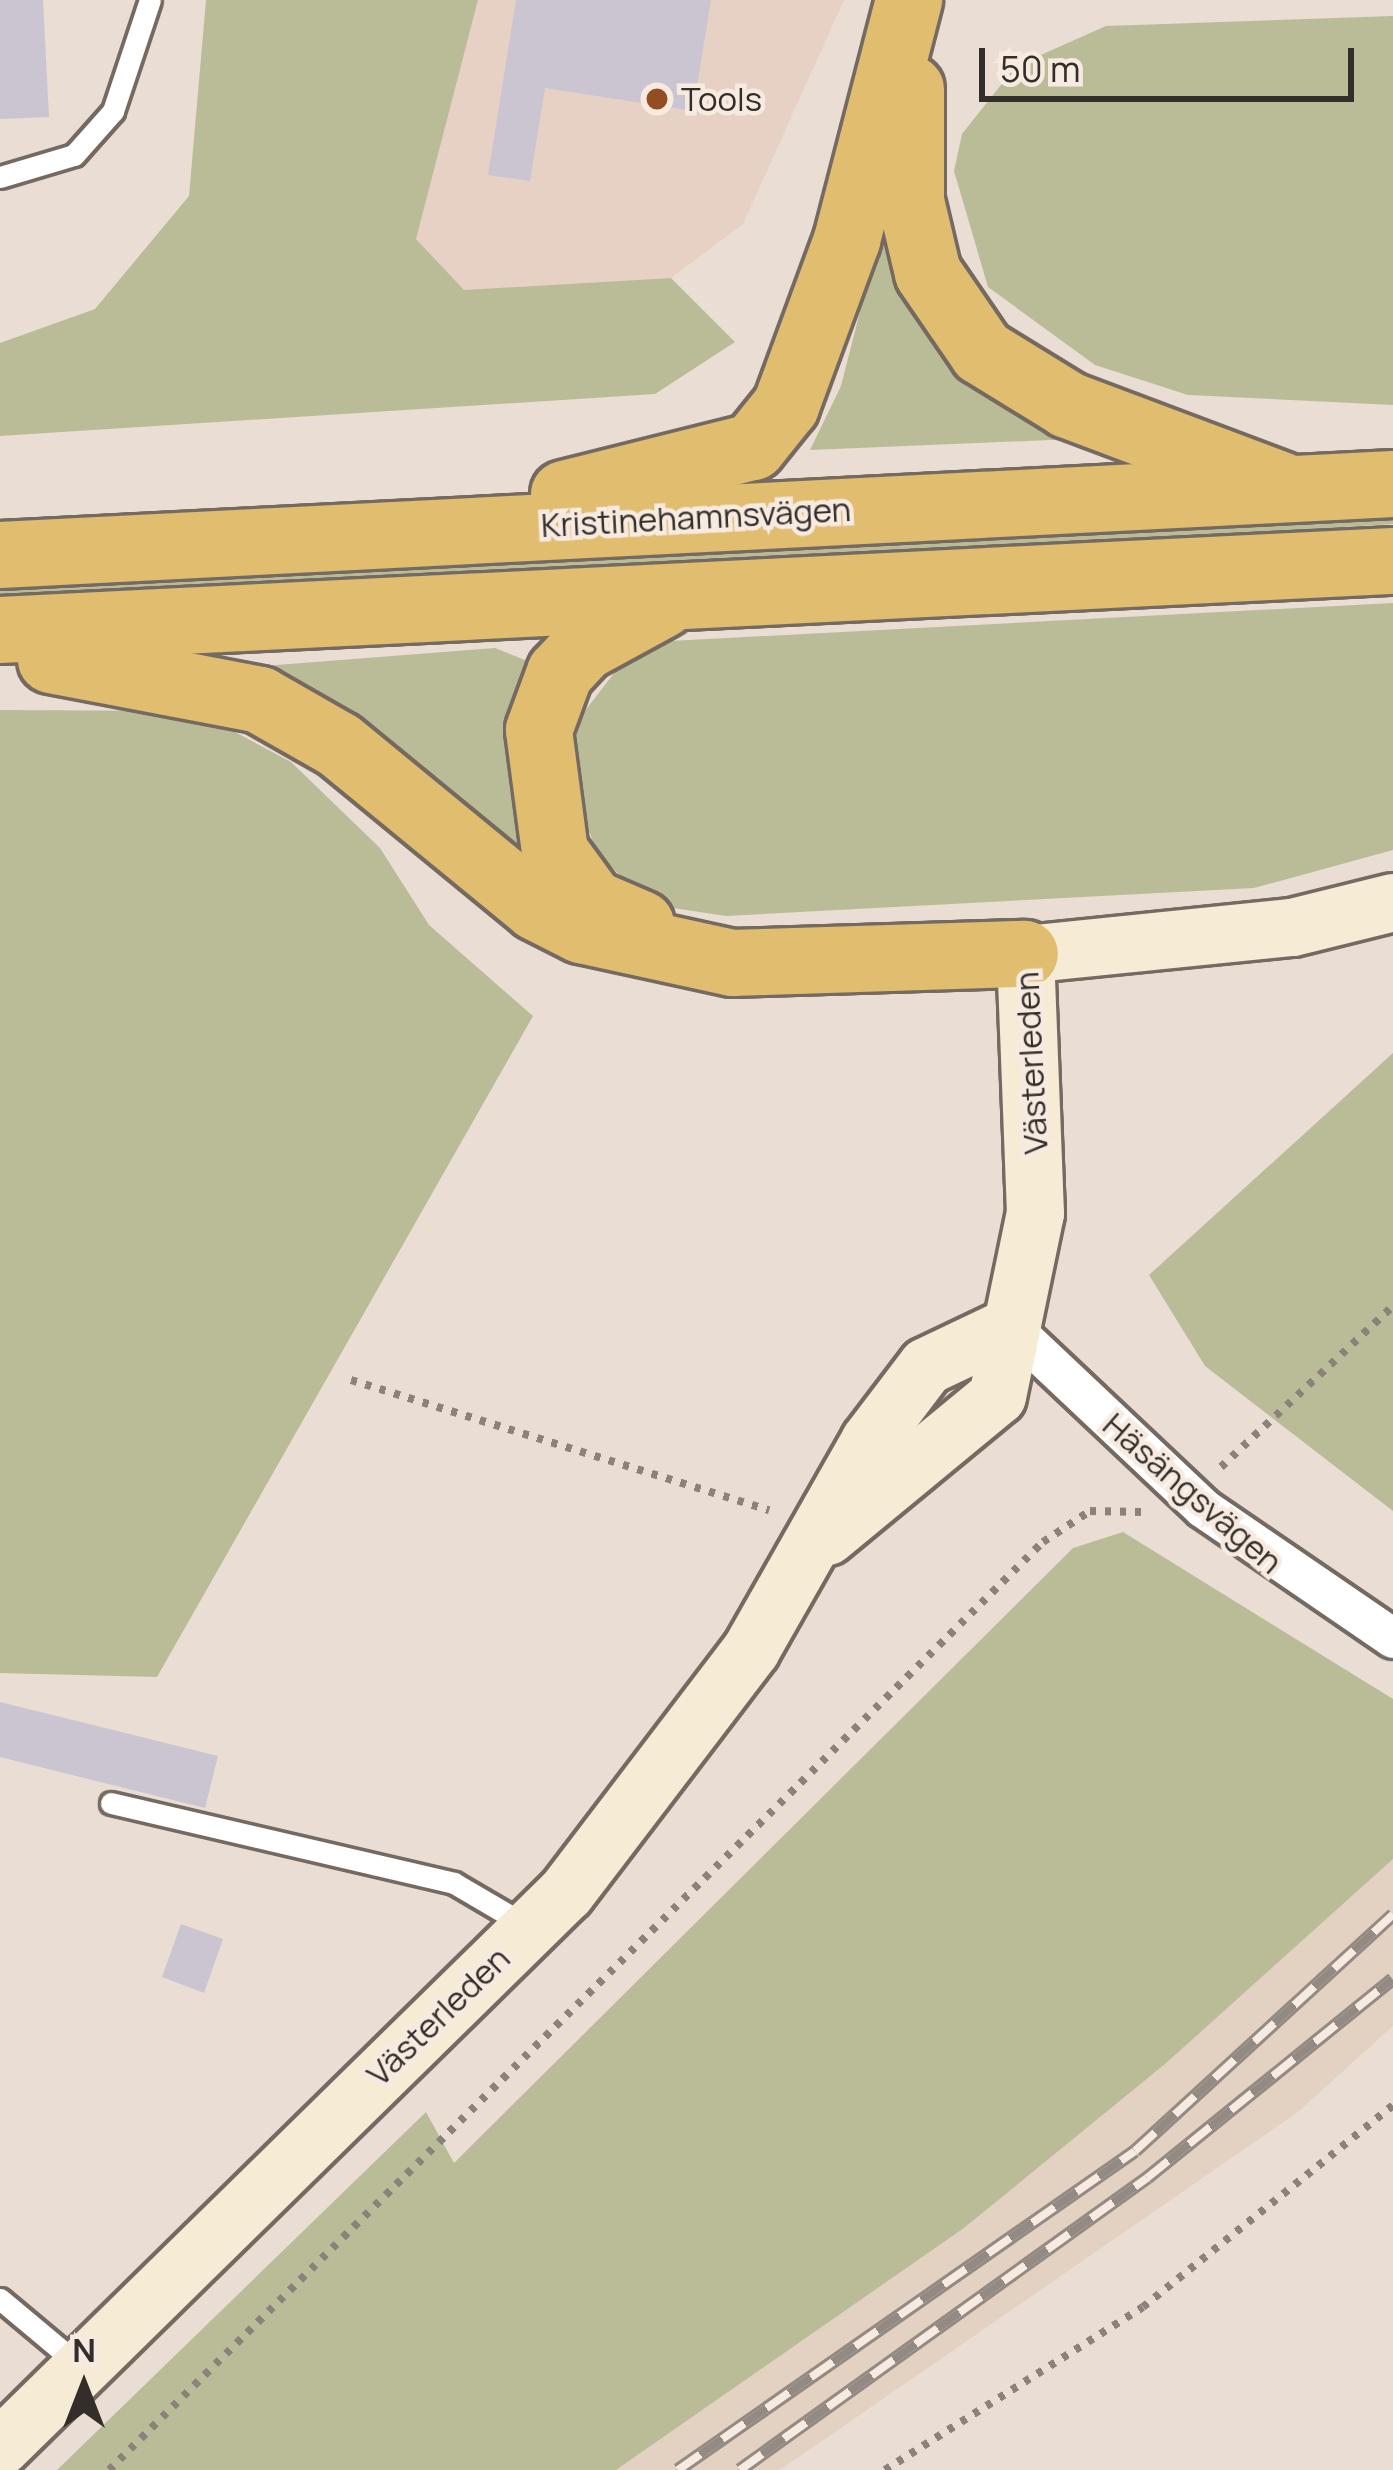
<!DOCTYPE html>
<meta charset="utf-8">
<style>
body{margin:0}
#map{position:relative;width:1393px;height:2470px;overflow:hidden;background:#eaddd3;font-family:Manrope,sans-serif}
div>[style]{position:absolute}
.industrial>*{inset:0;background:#e7d1c5}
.built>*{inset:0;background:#e3d1c1}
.green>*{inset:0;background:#babc98}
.building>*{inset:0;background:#cbc5d2}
.path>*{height:8px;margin-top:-4px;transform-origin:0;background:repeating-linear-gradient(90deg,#8b827c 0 6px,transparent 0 15px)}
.roads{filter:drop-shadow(3px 0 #756a61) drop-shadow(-3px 0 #756a61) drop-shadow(0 3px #756a61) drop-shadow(0 -3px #756a61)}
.lane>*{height:21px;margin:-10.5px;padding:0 10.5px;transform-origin:10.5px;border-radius:10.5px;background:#fff}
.street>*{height:39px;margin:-19.5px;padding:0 19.5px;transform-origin:19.5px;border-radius:19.5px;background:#fff}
.secondary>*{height:57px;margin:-28.5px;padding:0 28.5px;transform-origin:28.5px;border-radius:28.5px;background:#f6ebd4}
.highway>*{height:66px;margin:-33px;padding:0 33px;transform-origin:33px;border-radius:33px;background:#e1bd70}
.rail>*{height:14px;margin-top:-7px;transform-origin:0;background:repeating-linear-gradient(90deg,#f7eae0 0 27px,#938a83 0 54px);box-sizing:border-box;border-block:3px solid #938a83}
.dots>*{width:33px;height:33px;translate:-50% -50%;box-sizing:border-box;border:6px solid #f7eae0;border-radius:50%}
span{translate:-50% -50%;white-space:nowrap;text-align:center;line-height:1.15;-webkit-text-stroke:9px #f7eae0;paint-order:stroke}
.poi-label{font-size:33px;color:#332e2a}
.left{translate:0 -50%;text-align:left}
.street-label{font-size:33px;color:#332e2a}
.north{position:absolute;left:24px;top:2326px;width:120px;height:120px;-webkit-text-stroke:9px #f7eae0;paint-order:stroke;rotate:0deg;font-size:33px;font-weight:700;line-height:48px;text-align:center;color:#332e2a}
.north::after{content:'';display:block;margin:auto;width:42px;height:54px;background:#332e2a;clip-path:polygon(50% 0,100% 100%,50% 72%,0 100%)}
.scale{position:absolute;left:979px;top:48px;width:375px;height:54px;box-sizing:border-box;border:6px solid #332e2a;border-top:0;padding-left:15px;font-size:36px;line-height:42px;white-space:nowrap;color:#332e2a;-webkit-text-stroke:9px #f7eae0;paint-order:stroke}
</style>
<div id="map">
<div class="industrial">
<div style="clip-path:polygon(478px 0,844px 0,743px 224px,671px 278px,463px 290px,415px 238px)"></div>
</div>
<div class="built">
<div style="clip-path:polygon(1393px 1859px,1393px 2026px,1298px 2112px,780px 2470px,616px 2470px,964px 2228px)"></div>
</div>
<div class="green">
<div style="clip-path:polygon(206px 0,478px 0,416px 239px,464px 290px,671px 278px,735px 342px,655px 394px,0 436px,0 343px,95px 309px,189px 196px)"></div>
<div style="clip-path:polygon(1393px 16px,1393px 405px,1188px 395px,1095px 365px,988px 287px,954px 171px,962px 134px,1016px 66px,1106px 26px)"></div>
<div style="clip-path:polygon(880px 233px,895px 236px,1074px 439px,810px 450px,841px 386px)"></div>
<div style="clip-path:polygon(1393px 498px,1393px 524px,0 610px,0 583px)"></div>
<div style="clip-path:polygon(1393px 603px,1393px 850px,1254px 888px,726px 916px,673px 908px,628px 884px,598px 853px,577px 803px,571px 753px,584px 712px,625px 659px,670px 641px)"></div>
<div style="clip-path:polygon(495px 648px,535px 664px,510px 790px,526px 841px,497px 848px,239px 668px)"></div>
<div style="clip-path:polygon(0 710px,196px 711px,291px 762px,380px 848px,429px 925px,533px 1016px,157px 1677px,0 1673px)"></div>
<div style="clip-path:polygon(1393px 1053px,1393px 1511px,1205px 1366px,1149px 1275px)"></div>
<div style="clip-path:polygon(1123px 1532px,1393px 1699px,1393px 1859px,1165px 2064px,964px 2228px,616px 2470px,57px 2470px,426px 2112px,454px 2163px,1073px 1548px)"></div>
</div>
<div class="building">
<div style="clip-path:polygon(0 0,43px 0,49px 117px,0 119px)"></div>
<div style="clip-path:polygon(516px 0,711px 0,693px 111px,545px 88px,530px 181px,488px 175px)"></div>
<div style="clip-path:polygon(0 1702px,218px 1756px,205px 1808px,0 1757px)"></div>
<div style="clip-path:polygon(181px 1924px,223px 1939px,204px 1993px,162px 1977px)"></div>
</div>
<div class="path">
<div style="left:351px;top:1380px;width:438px;rotate:17.3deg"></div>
<div style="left:1221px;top:1467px;width:236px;rotate:-43.1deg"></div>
<div style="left:109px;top:2470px;width:1317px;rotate:-44.82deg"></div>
<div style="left:1043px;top:1542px;width:56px;rotate:-33.4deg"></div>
<div style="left:1090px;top:1511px;width:52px;rotate:1.1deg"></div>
<div style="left:885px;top:2470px;width:305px;rotate:-32.3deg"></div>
<div style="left:1143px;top:2307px;width:321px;rotate:-38.9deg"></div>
</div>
<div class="roads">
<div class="lane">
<div style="left:0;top:177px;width:77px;rotate:-16.6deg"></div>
<div style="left:74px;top:155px;width:59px;rotate:-48.4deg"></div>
<div style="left:113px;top:111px;width:117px;rotate:-71.6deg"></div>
<div style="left:111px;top:1803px;width:352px;rotate:13.1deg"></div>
<div style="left:454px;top:1883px;width:87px;rotate:30.4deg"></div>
<div style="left:0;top:2299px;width:103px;rotate:39.9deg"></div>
</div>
<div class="street">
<div style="left:1010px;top:1326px;width:265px;rotate:43.3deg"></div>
<div style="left:1203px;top:1508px;width:230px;rotate:34.4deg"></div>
</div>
<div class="secondary">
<div style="left:827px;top:1536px;width:220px;rotate:-39.5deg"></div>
<div style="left:997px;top:1396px;width:187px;rotate:-78.3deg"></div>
<div style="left:1035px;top:1213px;width:259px;rotate:-92.2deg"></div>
<div style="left:1025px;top:954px;width:268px;rotate:-5.8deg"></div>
<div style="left:1292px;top:927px;width:104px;rotate:-13.9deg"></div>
<div style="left:0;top:2447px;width:793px;rotate:-44.44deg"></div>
<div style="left:566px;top:1892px;width:305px;rotate:-52.7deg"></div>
<div style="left:751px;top:1649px;width:239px;rotate:-60.4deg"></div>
<div style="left:869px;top:1441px;width:94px;rotate:-52.8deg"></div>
<div style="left:926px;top:1366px;width:93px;rotate:-25.5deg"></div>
</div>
<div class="highway">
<div style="left:911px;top:89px;width:112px;rotate:90deg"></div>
<div style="left:911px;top:201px;width:74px;rotate:76.7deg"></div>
<div style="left:928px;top:273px;width:96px;rotate:55.6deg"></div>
<div style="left:982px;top:352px;width:101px;rotate:31.6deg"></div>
<div style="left:1068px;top:405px;width:228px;rotate:20.6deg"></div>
<div style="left:564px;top:494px;width:195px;rotate:-14deg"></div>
<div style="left:753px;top:447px;width:53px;rotate:-51.2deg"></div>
<div style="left:786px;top:406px;width:177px;rotate:-69.8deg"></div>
<div style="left:847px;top:240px;width:248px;rotate:-75.5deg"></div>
<div style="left:0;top:555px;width:1395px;rotate:-2.92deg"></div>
<div style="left:0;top:630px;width:1395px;rotate:-2.84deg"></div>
<div style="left:51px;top:660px;width:213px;rotate:10.8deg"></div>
<div style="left:260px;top:700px;width:91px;rotate:29.7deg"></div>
<div style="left:339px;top:745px;width:255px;rotate:39.4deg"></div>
<div style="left:536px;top:907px;width:51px;rotate:27.1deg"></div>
<div style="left:581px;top:930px;width:155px;rotate:12.3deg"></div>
<div style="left:732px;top:963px;width:293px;rotate:-1.8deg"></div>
<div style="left:641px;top:924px;width:53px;rotate:-156.8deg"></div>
<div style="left:592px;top:903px;width:63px;rotate:-126deg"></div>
<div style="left:555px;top:852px;width:123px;rotate:-97.5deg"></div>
<div style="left:539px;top:730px;width:61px;rotate:-69.8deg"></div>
<div style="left:560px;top:673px;width:34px;rotate:-47deg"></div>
<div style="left:583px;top:648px;width:90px;rotate:-28.6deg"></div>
</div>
</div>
<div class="rail">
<div style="left:678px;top:2470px;width:557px;rotate:-34.92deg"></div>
<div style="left:1135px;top:2151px;width:350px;rotate:-42.5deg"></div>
<div style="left:740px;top:2470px;width:501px;rotate:-35.66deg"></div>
<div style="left:1147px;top:2178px;width:316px;rotate:-39deg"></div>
</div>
<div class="dots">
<div style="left:657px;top:99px;background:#924d23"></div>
</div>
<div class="poi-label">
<span class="left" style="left:681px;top:99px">Tools</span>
</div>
<div class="street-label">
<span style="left:696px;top:517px;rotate:-3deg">Kristinehamnsvägen</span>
<span style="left:1031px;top:1063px;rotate:-93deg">Västerleden</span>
<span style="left:1193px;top:1493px;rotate:41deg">Häsängsvägen</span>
<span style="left:438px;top:2016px;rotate:-44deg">Västerleden</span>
</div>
<div class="north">N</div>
<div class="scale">50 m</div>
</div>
